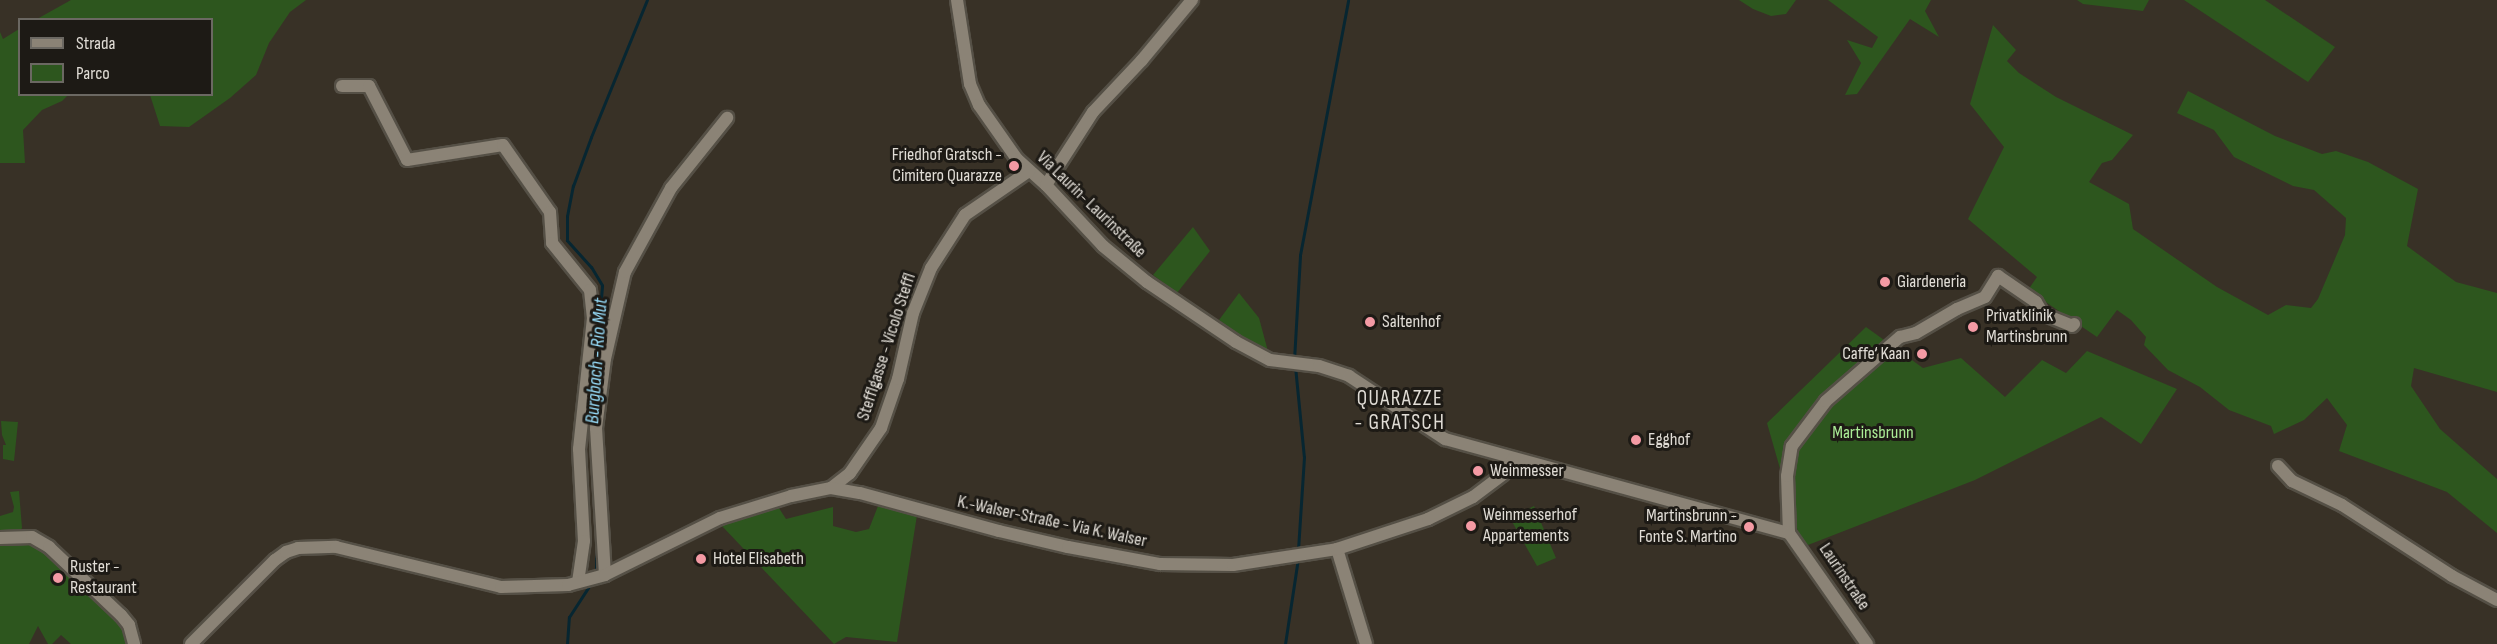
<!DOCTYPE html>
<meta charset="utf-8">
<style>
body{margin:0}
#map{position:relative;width:2497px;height:644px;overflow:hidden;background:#383126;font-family:"Sofia Sans Condensed",sans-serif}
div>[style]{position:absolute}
.green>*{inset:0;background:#2d561e}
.stream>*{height:3px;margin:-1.5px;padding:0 1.5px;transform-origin:1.5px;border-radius:1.5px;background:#072631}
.roads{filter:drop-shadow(2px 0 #555046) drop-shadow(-2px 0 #555046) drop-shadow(0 2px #555046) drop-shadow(0 -2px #555046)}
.minor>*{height:12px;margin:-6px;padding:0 6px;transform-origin:6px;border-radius:6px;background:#8b8376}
.dots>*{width:16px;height:16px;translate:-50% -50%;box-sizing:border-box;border:3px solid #1d1a15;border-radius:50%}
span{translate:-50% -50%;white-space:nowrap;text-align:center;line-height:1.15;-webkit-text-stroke:6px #1d1a15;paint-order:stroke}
.poi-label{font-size:18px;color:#e1ddd6}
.right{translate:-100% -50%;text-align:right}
.left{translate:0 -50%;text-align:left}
.street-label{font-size:18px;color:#e1ddd6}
.park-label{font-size:18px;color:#abec96}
.water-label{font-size:20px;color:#95d9f6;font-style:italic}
.quarter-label{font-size:21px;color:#e1ddd6;letter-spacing:1.5px}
.legend{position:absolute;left:18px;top:18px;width:195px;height:78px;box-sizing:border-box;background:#1d1a15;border:2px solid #6b6862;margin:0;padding:8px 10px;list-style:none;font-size:18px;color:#e1ddd6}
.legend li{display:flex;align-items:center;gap:12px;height:30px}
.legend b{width:30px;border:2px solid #6b6862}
</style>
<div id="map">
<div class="green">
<div style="clip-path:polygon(71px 0,306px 0,290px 12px,269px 43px,256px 75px,230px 98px,189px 127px,160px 126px,150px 95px,212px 94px,212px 20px,37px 19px)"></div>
<div style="clip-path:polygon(1739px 0,1796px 0,1786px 14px,1771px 16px,1753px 9px)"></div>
<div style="clip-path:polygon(1828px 0,1931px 0,1925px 11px,1939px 37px,1910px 19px,1857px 94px,1845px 95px,1861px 63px,1847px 40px,1872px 48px,1878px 37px)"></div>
<div style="clip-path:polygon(2077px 0,2149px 0,2143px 11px,2083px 4px)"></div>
<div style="clip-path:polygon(2184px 0,2265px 0,2335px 47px,2308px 82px)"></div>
<div style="clip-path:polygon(1993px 25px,2016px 50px,2007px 61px,2019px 73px,2056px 97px,2133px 135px,2112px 160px,2102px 163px,2089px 182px,2129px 204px,2133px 229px,2217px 287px,2268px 315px,2286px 305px,2311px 308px,2318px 299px,2345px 235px,2346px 218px,2314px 190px,2293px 186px,2234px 157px,2214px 130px,2177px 113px,2188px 91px,2275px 136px,2322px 154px,2336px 151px,2368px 162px,2418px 189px,2407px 246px,2456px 282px,2497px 293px,2497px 392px,2414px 368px,2411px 386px,2440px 429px,2497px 479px,2497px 533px,2447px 492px,2339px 451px,2347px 425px,2327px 398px,2304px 420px,2274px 434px,2271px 426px,2229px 410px,2200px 387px,2168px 370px,2144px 345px,2146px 337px,2131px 320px,2117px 310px,2097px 337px,2028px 290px,2037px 277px,1968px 219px,2004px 147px,1970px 104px)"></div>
<div style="clip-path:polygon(19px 29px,20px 94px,68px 95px,62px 101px,42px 110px,23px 130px,25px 163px,0 163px,0 32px,3px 39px)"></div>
<div style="clip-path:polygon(1193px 227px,1210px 251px,1177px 293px,1153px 275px)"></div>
<div style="clip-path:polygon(1239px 293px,1259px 318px,1269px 355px,1219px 320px)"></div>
<div style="clip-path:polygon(1866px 327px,1923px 368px,1961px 358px,2005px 397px,2042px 360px,2066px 373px,2087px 351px,2177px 389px,2141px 444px,2101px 417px,1975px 480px,1808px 545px,1799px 535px,1767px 423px)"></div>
<div style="clip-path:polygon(1px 421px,18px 422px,14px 461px,3px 459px,3px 445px,6px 445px,2px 435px)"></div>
<div style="clip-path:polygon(19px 491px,22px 528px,19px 533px,0 535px,0 516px,13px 512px,14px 507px,10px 492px)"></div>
<div style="clip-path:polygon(777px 505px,786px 519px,833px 507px,833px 526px,856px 532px,869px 529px,878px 506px,917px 515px,897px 642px,846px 637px,834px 644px,722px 526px)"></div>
<div style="clip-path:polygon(1534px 506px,1556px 558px,1537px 566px,1510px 518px)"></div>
<div style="clip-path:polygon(25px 536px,104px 596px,134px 644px,71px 644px,61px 635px,52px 644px,48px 644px,38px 626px,29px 644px,0 644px,0 538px)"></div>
</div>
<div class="stream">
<div style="left:1294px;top:360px;width:105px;rotate:-86.7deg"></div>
<div style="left:1300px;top:255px;width:259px;rotate:-79.3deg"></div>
<div style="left:1295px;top:366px;width:91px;rotate:84.4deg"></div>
<div style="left:1304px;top:457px;width:94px;rotate:93.7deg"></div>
<div style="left:591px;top:420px;width:135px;rotate:-85.3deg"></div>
<div style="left:602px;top:285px;width:21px;rotate:-121deg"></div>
<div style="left:591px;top:267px;width:36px;rotate:-132deg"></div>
<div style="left:567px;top:240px;width:24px;rotate:-90deg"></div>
<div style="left:567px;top:216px;width:31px;rotate:-79deg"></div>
<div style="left:573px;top:186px;width:52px;rotate:-69.8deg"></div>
<div style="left:591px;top:137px;width:148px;rotate:-67.8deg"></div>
<div style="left:591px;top:433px;width:101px;rotate:86.6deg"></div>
<div style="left:596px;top:568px;width:24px;rotate:-88deg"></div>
<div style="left:567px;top:644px;width:27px;rotate:-86deg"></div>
<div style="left:569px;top:617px;width:38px;rotate:-57deg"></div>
<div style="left:1285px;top:644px;width:87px;rotate:-81.4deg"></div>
</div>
<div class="roads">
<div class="minor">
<div style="left:957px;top:0;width:85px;rotate:81.2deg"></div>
<div style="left:970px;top:84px;width:23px;rotate:67deg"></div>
<div style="left:979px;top:105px;width:66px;rotate:54.9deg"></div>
<div style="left:1017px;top:159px;width:39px;rotate:42deg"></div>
<div style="left:1046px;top:185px;width:83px;rotate:46.9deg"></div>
<div style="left:1103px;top:246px;width:57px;rotate:39.3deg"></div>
<div style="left:1147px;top:282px;width:107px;rotate:34deg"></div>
<div style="left:1236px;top:342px;width:38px;rotate:28deg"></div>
<div style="left:1270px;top:360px;width:49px;rotate:7deg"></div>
<div style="left:1319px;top:366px;width:32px;rotate:18deg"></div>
<div style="left:1349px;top:376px;width:115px;rotate:33.3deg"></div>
<div style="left:1445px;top:439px;width:357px;rotate:15.3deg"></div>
<div style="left:342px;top:86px;width:27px"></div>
<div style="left:369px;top:86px;width:83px;rotate:62.8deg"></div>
<div style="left:407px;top:160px;width:97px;rotate:-8.9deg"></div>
<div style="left:503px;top:145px;width:82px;rotate:55deg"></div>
<div style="left:550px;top:212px;width:31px;rotate:86deg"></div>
<div style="left:552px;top:243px;width:60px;rotate:51deg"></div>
<div style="left:590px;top:290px;width:28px;rotate:84deg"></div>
<div style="left:593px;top:318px;width:132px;rotate:96.1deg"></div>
<div style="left:579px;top:449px;width:92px;rotate:86.9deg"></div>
<div style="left:584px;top:541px;width:41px;rotate:98.3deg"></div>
<div style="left:1046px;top:185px;width:87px;rotate:-57.2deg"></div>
<div style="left:1093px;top:112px;width:71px;rotate:-46.7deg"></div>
<div style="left:1142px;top:60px;width:78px;rotate:-50.2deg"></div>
<div style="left:2278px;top:466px;width:21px;rotate:47deg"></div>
<div style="left:2292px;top:481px;width:55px;rotate:25.6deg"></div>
<div style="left:2342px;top:505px;width:131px;rotate:32.8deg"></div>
<div style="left:2452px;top:576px;width:51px;rotate:28.1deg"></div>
<div style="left:831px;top:488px;width:24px;rotate:-38deg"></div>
<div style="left:850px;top:473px;width:55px;rotate:-55.4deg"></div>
<div style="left:881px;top:428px;width:52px;rotate:-70.9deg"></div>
<div style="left:898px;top:379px;width:68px;rotate:-77.2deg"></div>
<div style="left:913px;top:313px;width:48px;rotate:-68.2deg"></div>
<div style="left:931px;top:268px;width:63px;rotate:-57.3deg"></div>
<div style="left:965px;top:215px;width:78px;rotate:-34.5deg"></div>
<div style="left:1789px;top:533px;width:57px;rotate:-92deg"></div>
<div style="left:1787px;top:476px;width:30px;rotate:-81deg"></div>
<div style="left:1792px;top:446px;width:56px;rotate:-52.9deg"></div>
<div style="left:1826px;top:401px;width:98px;rotate:-40.9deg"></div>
<div style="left:1900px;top:337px;width:16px;rotate:-14deg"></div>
<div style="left:1916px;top:333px;width:48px;rotate:-30.3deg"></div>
<div style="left:1957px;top:309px;width:30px;rotate:-23deg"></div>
<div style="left:1985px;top:297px;width:25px;rotate:-58deg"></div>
<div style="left:1998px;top:276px;width:46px;rotate:34.4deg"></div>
<div style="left:2036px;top:302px;width:14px;rotate:60deg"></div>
<div style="left:2043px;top:314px;width:31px;rotate:22deg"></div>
<div style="left:2072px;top:326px;width:3px;rotate:-45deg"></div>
<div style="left:1789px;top:533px;width:136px;rotate:54.9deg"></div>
<div style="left:0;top:538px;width:32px;rotate:-2deg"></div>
<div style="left:32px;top:537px;width:20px;rotate:30deg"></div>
<div style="left:49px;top:547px;width:99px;rotate:43.4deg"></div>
<div style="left:121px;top:615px;width:13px;rotate:51deg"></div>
<div style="left:129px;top:625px;width:20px;rotate:75deg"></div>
<div style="left:1337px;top:549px;width:99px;rotate:73deg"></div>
<div style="left:605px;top:575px;width:147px;rotate:-93.5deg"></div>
<div style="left:596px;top:428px;width:70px;rotate:-82.6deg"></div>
<div style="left:605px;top:359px;width:89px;rotate:-77.1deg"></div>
<div style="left:625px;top:272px;width:96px;rotate:-61.3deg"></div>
<div style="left:671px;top:188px;width:90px;rotate:-51.3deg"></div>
<div style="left:191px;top:644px;width:119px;rotate:-45deg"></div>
<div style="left:275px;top:560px;width:14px;rotate:-36deg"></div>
<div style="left:286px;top:552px;width:13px;rotate:-18deg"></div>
<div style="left:298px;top:548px;width:38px;rotate:-2deg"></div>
<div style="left:336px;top:547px;width:170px;rotate:13.6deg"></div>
<div style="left:501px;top:587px;width:67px;rotate:-1.7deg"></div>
<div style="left:568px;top:585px;width:38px;rotate:-15deg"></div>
<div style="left:605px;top:575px;width:128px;rotate:-26.4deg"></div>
<div style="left:720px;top:518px;width:74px;rotate:-17.2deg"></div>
<div style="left:791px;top:496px;width:41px;rotate:-11.3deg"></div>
<div style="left:831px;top:488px;width:29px;rotate:10deg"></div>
<div style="left:860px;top:493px;width:144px;rotate:15.3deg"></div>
<div style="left:999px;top:531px;width:71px;rotate:13.1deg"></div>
<div style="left:1068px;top:547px;width:94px;rotate:10.5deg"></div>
<div style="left:1160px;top:564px;width:73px;rotate:0.8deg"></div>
<div style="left:1233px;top:565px;width:105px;rotate:-8.7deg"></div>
<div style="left:1337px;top:549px;width:96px;rotate:-18.2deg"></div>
<div style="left:1428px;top:519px;width:50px;rotate:-26.1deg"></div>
<div style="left:1473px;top:497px;width:38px;rotate:-37deg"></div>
<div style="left:1503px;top:474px;width:18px;rotate:-56deg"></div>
</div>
</div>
<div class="dots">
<div style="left:1014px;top:166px;background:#f49aa4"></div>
<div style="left:1885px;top:282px;background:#f49aa4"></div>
<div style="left:1370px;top:322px;background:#f49aa4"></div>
<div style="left:1973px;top:327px;background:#f49aa4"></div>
<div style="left:1922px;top:354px;background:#f49aa4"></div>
<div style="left:1636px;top:440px;background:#f49aa4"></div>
<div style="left:1478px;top:471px;background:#f49aa4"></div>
<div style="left:1471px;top:526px;background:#f49aa4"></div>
<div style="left:1749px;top:527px;background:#f49aa4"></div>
<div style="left:701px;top:559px;background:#f49aa4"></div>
<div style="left:58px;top:578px;background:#f49aa4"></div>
</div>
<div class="poi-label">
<span class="right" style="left:1002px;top:166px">Friedhof Gratsch -<br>Cimitero Quarazze</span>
<span class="left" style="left:1897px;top:282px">Giardeneria</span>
<span class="left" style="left:1986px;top:327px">Privatklinik<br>Martinsbrunn</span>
<span class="left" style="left:1382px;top:322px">Saltenhof</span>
<span class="right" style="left:1910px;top:354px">Caffe‘ Kaan</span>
<span class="left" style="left:1648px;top:440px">Egghof</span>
<span class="left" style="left:1490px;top:471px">Weinmesser</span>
<span class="left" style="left:1483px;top:526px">Weinmesserhof<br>Appartements</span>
<span class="right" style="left:1737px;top:527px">Martinsbrunn -<br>Fonte S. Martino</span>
<span class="left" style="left:713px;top:559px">Hotel Elisabeth</span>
<span class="left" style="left:70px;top:578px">Ruster -<br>Restaurant</span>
</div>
<div class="street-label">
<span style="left:1091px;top:205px;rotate:44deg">Via Laurin- Laurinstraße</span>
<span style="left:887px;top:347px;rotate:-72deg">Stefflgasse - Vicolo Steffl</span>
<span style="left:1052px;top:522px;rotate:12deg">K.-Walser-Straße - Via K. Walser</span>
<span style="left:1844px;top:577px;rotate:56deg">Laurinstraße</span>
</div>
<div class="park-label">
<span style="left:1873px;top:433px">Martinsbrunn</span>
</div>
<div class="water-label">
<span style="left:597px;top:361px;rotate:-86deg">Burgbach - Rio Mut</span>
</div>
<div class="quarter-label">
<span style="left:1400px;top:411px">QUARAZZE<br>- GRATSCH</span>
</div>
<ul class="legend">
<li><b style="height:8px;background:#8b8376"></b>Strada</li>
<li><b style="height:16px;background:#2d561e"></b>Parco</li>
</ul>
</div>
